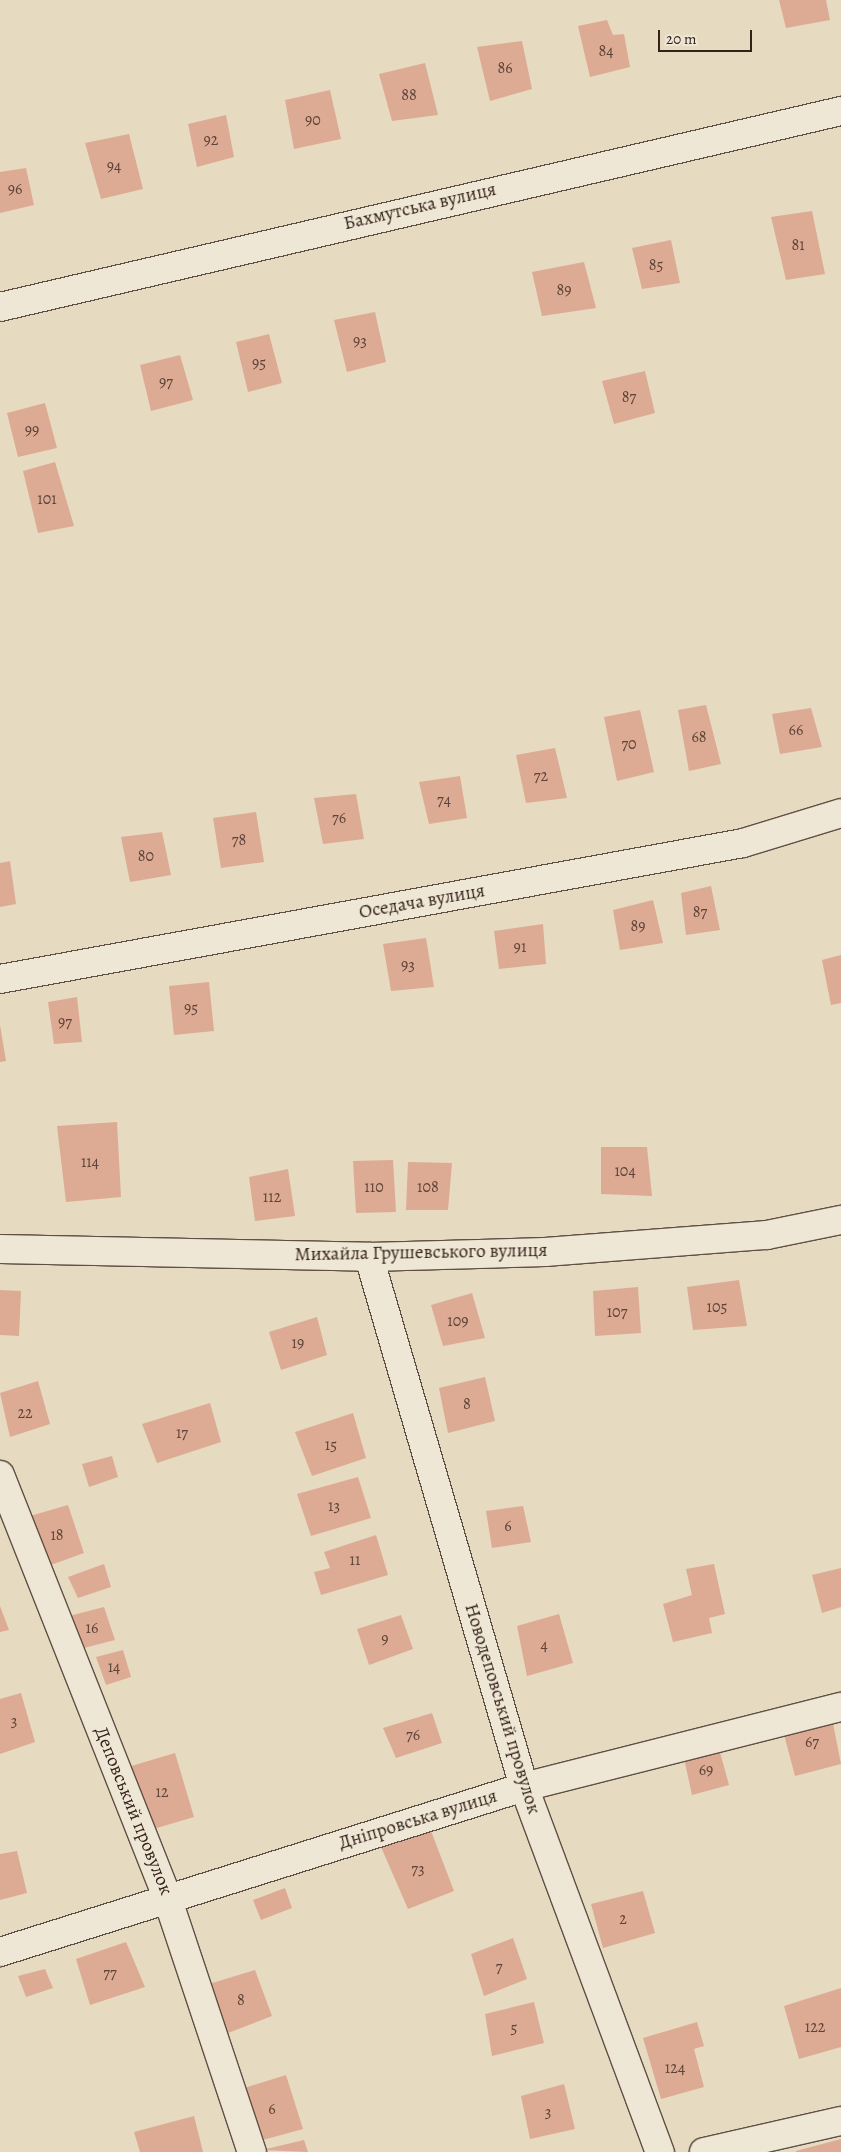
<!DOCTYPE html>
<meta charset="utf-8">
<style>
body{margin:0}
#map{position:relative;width:841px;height:2152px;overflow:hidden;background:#e6dac0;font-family:Alegreya,serif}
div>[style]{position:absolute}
.building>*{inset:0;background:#ddab94}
.roads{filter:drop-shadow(1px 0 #604f44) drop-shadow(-1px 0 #604f44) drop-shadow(0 1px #604f44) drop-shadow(0 -1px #604f44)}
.street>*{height:28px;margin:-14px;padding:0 14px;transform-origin:14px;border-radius:14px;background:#efe7d6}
.secondary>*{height:28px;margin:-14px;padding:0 14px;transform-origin:14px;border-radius:14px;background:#efe7d6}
span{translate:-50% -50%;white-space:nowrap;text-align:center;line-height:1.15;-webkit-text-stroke:4px #efe7d6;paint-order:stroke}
.number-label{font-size:16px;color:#5e4438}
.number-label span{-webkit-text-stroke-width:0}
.street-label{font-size:19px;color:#33211a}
.scale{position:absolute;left:658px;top:30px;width:94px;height:22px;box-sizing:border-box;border:2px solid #33211a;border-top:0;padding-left:6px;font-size:15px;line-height:18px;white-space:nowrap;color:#33211a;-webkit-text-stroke:4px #efe7d6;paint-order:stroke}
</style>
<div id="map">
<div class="building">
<div style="clip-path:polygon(779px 0,826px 0,830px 20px,786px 28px)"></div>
<div style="clip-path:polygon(607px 20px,613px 35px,624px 34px,630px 67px,590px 77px,578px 26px)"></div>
<div style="clip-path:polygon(522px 41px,532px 89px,490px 101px,477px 47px)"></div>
<div style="clip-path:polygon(425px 63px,438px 115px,392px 121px,379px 74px)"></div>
<div style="clip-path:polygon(330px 90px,341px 139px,294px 149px,285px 100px)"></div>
<div style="clip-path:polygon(226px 115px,234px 157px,197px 167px,188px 124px)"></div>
<div style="clip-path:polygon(129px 134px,143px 189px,101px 199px,85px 143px)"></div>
<div style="clip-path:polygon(26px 168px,34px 205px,0 213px,0 172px)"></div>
<div style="clip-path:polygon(812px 211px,825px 274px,786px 280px,771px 217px)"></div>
<div style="clip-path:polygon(671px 240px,680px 283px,642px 289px,632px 248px)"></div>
<div style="clip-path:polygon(584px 262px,596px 308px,542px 316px,532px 272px)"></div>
<div style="clip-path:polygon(375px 312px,386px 362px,347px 372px,334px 320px)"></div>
<div style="clip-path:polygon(269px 334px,282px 383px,248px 392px,236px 342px)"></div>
<div style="clip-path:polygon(180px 355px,193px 400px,151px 411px,140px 365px)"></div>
<div style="clip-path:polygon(645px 371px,655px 413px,614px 424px,602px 381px)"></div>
<div style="clip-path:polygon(45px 403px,57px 448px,18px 457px,7px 413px)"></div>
<div style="clip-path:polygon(55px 462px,74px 526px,38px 533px,23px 471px)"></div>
<div style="clip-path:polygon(706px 705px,721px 764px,689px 771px,678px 710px)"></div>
<div style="clip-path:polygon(811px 708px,822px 747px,780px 754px,772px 714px)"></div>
<div style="clip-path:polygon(640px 710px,654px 772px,617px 781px,604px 717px)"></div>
<div style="clip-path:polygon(555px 748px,567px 798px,526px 803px,516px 755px)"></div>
<div style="clip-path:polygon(460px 776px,467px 818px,429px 824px,419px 782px)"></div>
<div style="clip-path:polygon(356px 794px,364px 839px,323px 844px,314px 798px)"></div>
<div style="clip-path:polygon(256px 812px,264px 862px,221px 868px,213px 818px)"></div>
<div style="clip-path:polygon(162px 832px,171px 875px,130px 882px,121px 837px)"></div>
<div style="clip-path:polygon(10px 861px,16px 904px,0 907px,0 863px)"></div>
<div style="clip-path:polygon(711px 886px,720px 930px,686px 935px,681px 893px)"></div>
<div style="clip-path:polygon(653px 900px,663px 943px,620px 950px,613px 910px)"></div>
<div style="clip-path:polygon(543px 924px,546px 964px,499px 969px,494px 931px)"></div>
<div style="clip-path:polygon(426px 938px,434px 987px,391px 991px,383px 944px)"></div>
<div style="clip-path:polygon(841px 955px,841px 1003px,831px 1005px,822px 960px)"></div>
<div style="clip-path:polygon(209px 982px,214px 1031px,174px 1035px,169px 986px)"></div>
<div style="clip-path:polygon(77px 997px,82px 1042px,54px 1044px,48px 1002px)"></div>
<div style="clip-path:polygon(0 1025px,6px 1061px,0 1062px)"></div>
<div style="clip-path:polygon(117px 1122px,121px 1197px,66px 1202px,57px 1126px)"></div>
<div style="clip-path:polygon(601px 1147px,647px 1147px,652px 1196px,601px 1194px)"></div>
<div style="clip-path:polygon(393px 1160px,396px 1212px,356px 1213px,353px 1161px)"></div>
<div style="clip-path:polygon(408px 1162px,452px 1163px,448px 1210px,406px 1210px)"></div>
<div style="clip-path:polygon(288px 1169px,295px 1216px,255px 1221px,249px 1177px)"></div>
<div style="clip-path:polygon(739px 1280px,747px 1326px,693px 1330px,687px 1287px)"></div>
<div style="clip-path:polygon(638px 1287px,641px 1333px,595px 1336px,593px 1291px)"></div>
<div style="clip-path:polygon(0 1290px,21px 1291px,19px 1336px,0 1335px)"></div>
<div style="clip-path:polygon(472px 1293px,485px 1338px,443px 1346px,431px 1305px)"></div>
<div style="clip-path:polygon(317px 1317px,327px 1355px,281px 1370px,269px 1332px)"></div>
<div style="clip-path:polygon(485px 1377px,495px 1421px,448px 1433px,439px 1388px)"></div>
<div style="clip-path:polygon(38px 1381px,50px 1424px,10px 1437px,0 1393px)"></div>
<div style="clip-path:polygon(210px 1403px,221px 1442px,157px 1463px,142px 1424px)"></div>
<div style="clip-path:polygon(353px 1413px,366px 1458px,312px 1476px,295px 1432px)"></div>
<div style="clip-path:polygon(112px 1456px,118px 1477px,89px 1487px,82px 1464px)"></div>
<div style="clip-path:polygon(358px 1477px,371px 1518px,311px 1536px,297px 1494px)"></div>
<div style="clip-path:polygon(68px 1505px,84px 1553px,48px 1566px,30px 1516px)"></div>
<div style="clip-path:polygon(523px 1506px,531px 1542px,492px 1548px,486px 1511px)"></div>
<div style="clip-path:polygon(376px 1535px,388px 1575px,321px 1595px,314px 1572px,330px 1568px,324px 1552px)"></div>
<div style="clip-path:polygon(104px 1564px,111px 1587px,78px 1598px,68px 1577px)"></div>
<div style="clip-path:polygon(714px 1564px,725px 1614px,709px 1618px,712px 1633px,673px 1642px,663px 1604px,692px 1595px,686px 1569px)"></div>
<div style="clip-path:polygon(841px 1568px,841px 1607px,822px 1613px,812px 1575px)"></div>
<div style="clip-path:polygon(0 1606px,9px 1630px,0 1632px)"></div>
<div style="clip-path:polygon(104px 1607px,115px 1640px,80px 1649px,69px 1616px)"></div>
<div style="clip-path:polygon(559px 1614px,573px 1663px,527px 1676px,517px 1626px)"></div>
<div style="clip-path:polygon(401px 1615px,413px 1649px,369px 1665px,357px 1629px)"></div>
<div style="clip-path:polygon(123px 1650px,131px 1677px,106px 1685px,96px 1657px)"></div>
<div style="clip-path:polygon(21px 1693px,35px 1742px,0 1754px,0 1699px)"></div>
<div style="clip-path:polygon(432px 1713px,442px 1743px,396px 1758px,383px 1728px)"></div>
<div style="clip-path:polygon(831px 1713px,841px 1764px,795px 1776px,782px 1727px)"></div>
<div style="clip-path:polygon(718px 1745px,729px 1785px,692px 1795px,683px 1754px)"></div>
<div style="clip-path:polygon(175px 1753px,194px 1817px,150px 1830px,128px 1767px)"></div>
<div style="clip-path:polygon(431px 1831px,454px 1891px,408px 1909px,381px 1847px)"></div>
<div style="clip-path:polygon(17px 1851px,27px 1893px,0 1900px,0 1854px)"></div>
<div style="clip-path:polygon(285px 1888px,292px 1908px,261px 1920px,253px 1900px)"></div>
<div style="clip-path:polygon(643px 1891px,655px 1933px,603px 1948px,591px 1904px)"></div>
<div style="clip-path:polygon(513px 1938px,527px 1979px,484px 1996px,471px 1954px)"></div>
<div style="clip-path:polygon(126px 1942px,145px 1987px,90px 2005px,76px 1959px)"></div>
<div style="clip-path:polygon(45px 1969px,53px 1988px,26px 1997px,18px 1976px)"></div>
<div style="clip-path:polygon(255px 1970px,272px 2016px,228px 2033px,209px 1984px)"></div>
<div style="clip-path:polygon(841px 1988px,841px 2047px,799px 2059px,784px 2006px)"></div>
<div style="clip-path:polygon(534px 2002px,544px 2043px,492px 2056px,485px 2014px)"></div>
<div style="clip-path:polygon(697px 2022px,704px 2046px,694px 2049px,704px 2087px,661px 2099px,643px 2038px)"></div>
<div style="clip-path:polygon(286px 2075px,303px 2129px,259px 2141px,241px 2089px)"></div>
<div style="clip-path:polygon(564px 2084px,575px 2129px,530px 2139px,521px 2096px)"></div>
<div style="clip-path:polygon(194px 2116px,203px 2152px,140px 2152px,134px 2132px)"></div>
<div style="clip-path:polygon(841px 2139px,841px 2152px,796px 2152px,796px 2151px)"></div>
<div style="clip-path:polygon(304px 2140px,308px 2152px,262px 2150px)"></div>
</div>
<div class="roads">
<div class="street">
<div style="left:0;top:979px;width:755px;rotate:-10.37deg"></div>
<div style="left:743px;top:843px;width:102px;rotate:-17deg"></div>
<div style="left:0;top:1249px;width:369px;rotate:1.2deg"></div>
<div style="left:369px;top:1257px;width:176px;rotate:-1.6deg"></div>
<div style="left:545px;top:1252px;width:223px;rotate:-4.4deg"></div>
<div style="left:767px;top:1235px;width:76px;rotate:-11.5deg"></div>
<div style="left:369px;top:1257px;width:552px;rotate:73.7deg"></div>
<div style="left:524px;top:1787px;width:390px;rotate:69.6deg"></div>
<div style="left:0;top:1475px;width:454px;rotate:68.4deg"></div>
<div style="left:167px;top:1897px;width:269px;rotate:71.6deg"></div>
<div style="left:0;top:1952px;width:549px;rotate:-17.48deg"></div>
<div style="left:524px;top:1787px;width:327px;rotate:-14.2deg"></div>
<div style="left:704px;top:2152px;width:140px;rotate:-12.8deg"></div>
</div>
<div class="secondary">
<div style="left:0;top:307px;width:864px;rotate:-13.12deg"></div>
</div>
</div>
<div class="number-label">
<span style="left:606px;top:51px">84</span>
<span style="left:505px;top:68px">86</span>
<span style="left:409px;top:95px">88</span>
<span style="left:313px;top:120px">90</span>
<span style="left:211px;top:140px">92</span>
<span style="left:114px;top:166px">94</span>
<span style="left:15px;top:189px">96</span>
<span style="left:798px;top:245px">81</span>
<span style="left:656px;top:265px">85</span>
<span style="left:564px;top:290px">89</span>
<span style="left:360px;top:341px">93</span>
<span style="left:259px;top:363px">95</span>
<span style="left:166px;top:382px">97</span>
<span style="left:629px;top:397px">87</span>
<span style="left:32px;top:430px">99</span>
<span style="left:47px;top:499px">101</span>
<span style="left:796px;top:730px">66</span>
<span style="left:699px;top:737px">68</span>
<span style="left:629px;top:744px">70</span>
<span style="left:541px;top:776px">72</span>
<span style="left:444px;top:800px">74</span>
<span style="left:339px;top:818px">76</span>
<span style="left:239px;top:840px">78</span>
<span style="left:146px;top:856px">80</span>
<span style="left:700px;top:912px">87</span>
<span style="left:638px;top:926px">89</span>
<span style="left:520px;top:947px">91</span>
<span style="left:408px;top:965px">93</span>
<span style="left:191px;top:1008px">95</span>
<span style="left:65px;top:1022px">97</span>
<span style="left:90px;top:1162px">114</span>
<span style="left:625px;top:1171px">104</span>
<span style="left:374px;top:1187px">110</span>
<span style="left:428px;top:1187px">108</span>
<span style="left:272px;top:1197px">112</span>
<span style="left:717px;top:1307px">105</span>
<span style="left:617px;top:1312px">107</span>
<span style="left:458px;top:1321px">109</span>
<span style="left:298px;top:1343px">19</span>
<span style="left:467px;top:1404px">8</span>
<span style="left:25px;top:1413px">22</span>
<span style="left:182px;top:1433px">17</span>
<span style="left:331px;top:1445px">15</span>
<span style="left:334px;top:1506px">13</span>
<span style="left:508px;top:1526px">6</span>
<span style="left:57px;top:1535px">18</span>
<span style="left:355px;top:1560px">11</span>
<span style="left:92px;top:1628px">16</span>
<span style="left:385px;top:1639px">9</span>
<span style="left:544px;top:1645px">4</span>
<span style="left:114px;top:1667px">14</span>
<span style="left:14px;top:1721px">3</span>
<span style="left:413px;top:1735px">76</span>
<span style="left:812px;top:1742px">67</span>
<span style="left:706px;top:1770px">69</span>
<span style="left:162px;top:1792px">12</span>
<span style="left:418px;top:1869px">73</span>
<span style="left:623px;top:1919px">2</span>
<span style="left:499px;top:1967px">7</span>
<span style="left:110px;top:1973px">77</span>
<span style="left:241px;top:2000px">8</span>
<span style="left:815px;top:2027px">122</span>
<span style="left:514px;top:2028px">5</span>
<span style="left:675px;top:2068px">124</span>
<span style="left:272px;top:2109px">6</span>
<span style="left:548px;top:2112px">3</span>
</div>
<div class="street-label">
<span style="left:420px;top:207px;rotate:-13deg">Бахмутська вулиця</span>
<span style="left:422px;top:902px;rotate:-10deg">Оседача вулиця</span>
<span style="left:421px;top:1253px;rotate:-1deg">Михайла Грушевського вулиця</span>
<span style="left:502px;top:1709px;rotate:73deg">Новодеповський провулок</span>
<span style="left:133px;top:1811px;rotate:68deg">Деповський провулок</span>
<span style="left:418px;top:1820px;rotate:-17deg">Дніпровська вулиця</span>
</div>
<div class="scale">20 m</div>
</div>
